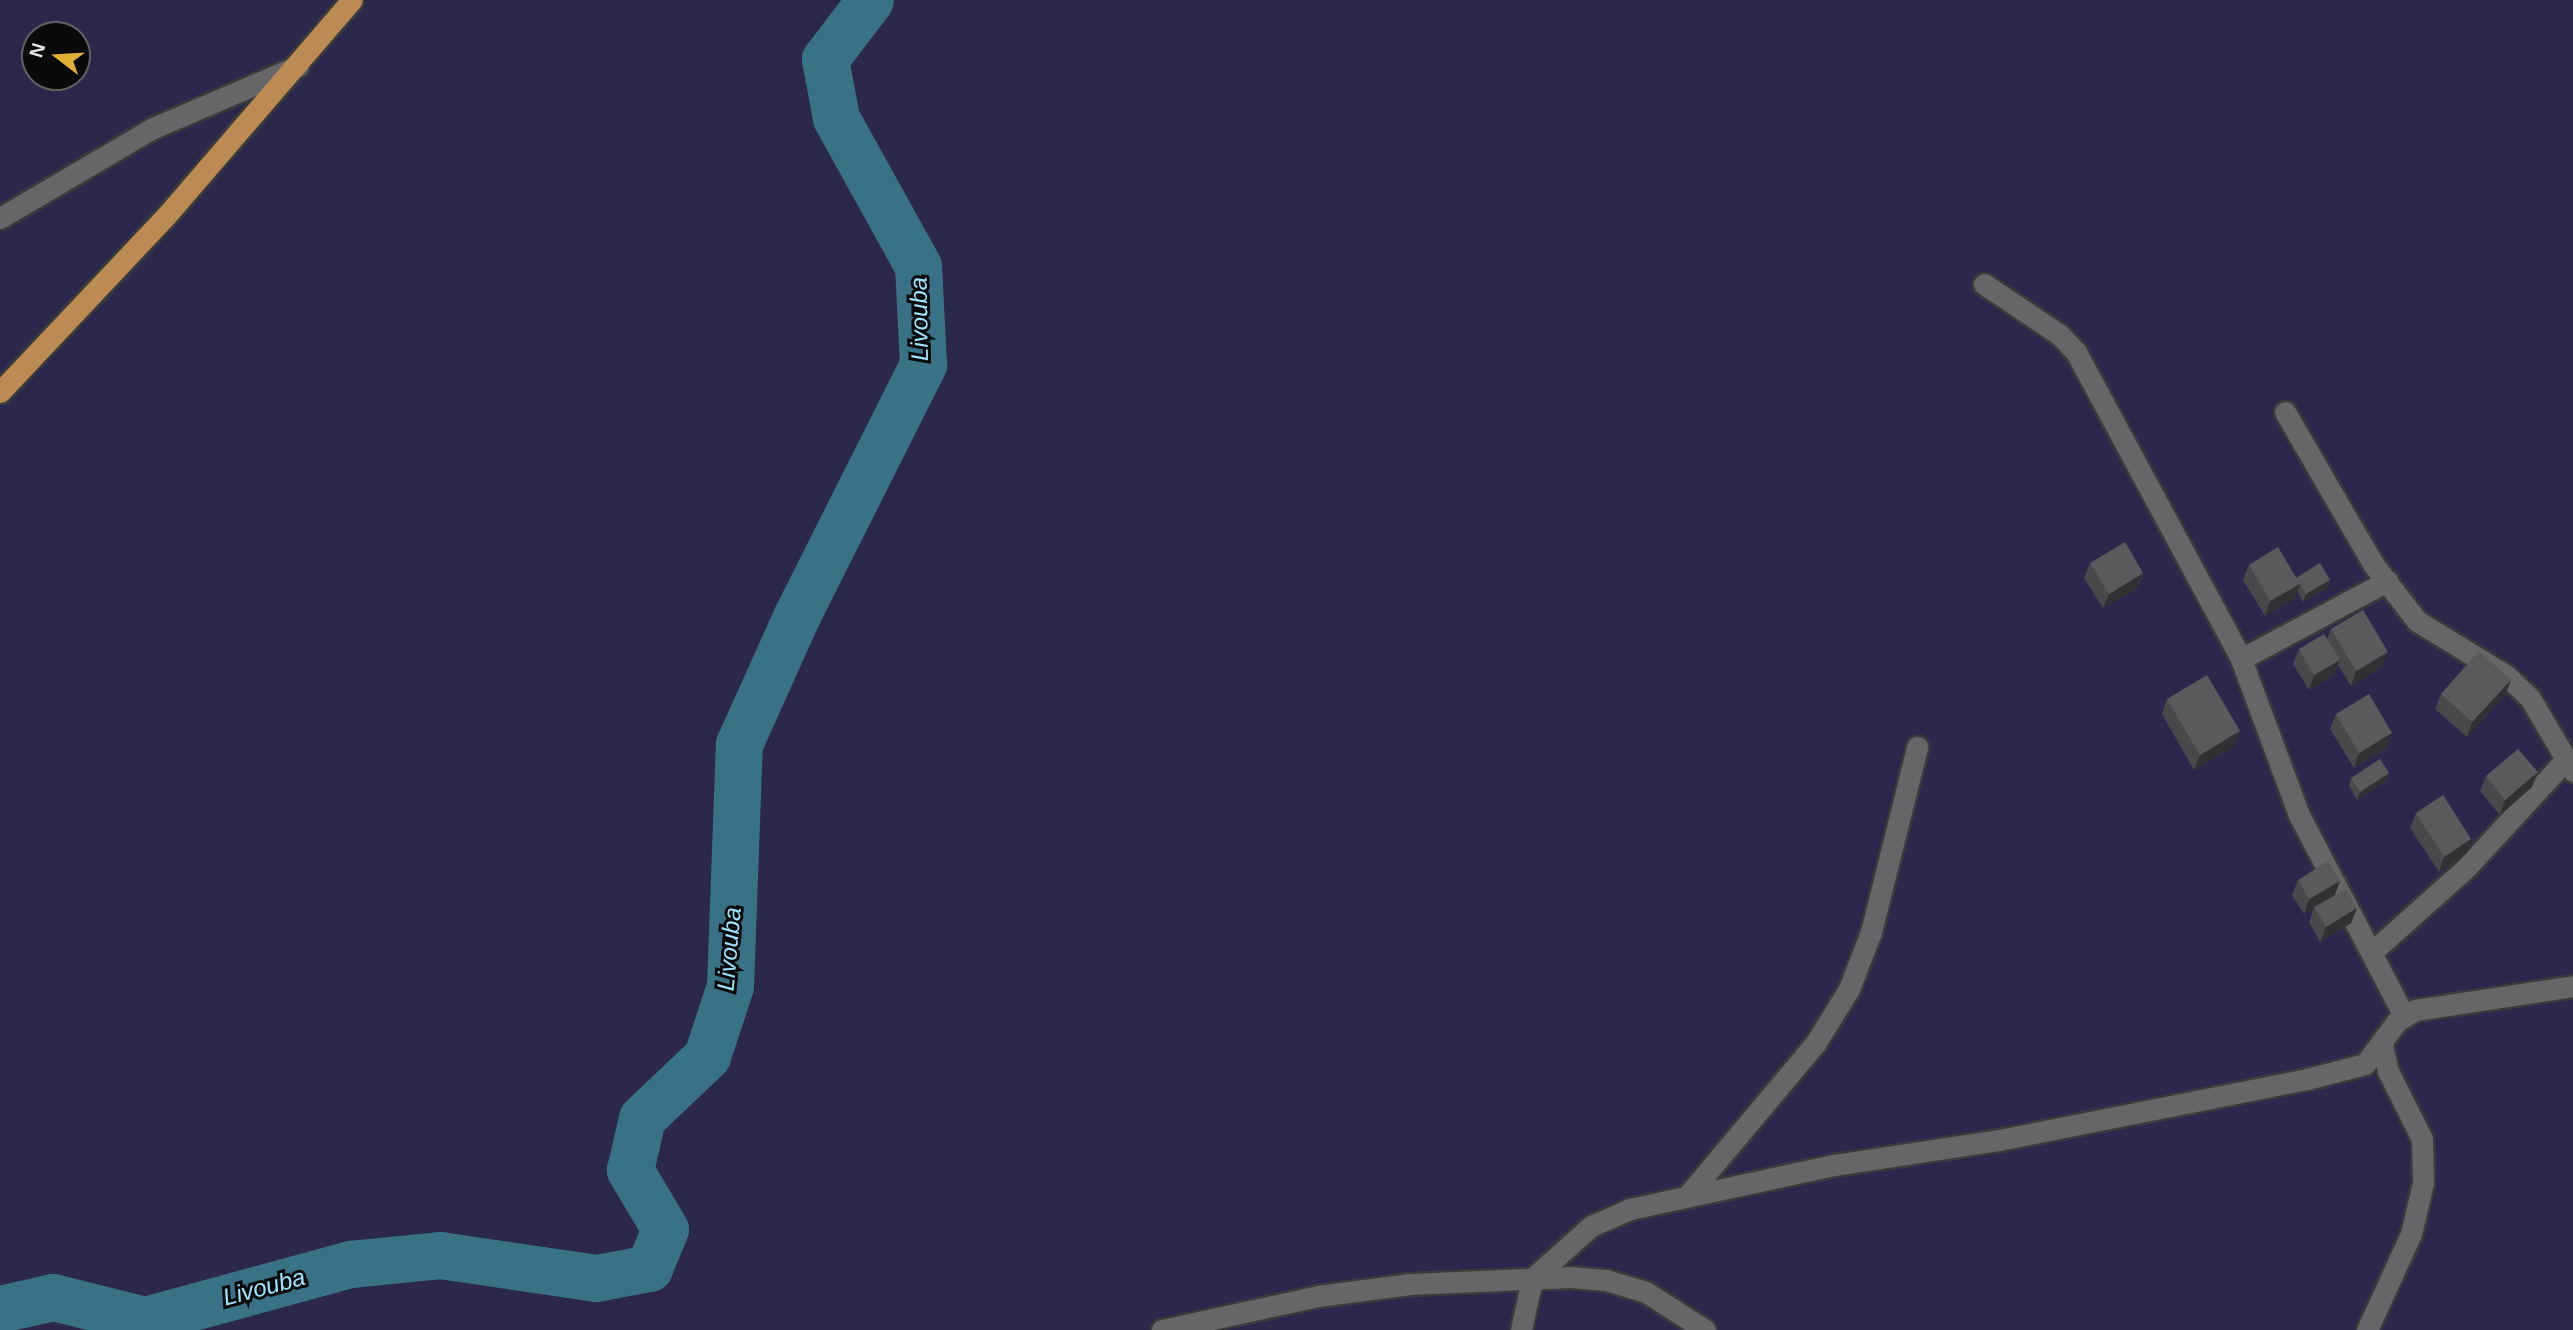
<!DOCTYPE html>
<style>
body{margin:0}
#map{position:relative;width:2573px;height:1330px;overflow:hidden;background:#202023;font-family:Helvetica,sans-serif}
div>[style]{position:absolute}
.green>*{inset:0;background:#2c284d}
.river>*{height:47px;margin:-23.5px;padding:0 23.5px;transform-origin:23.5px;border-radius:23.5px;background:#397286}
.roads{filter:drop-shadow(2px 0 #3a3a3c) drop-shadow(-2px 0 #3a3a3c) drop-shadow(0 2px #3a3a3c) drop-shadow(0 -2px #3a3a3c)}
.minor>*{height:21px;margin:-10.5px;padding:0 10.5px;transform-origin:10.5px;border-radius:10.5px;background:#666669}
.highway>*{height:21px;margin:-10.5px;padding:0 10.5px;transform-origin:10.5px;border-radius:10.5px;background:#bb8b53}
.wall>*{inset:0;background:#49494c}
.shaded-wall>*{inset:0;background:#313134}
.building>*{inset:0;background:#5a5a5c}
span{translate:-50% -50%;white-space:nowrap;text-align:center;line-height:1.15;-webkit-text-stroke:6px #0a0a0b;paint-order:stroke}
.water-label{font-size:24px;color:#9ee3fd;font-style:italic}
.north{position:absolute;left:21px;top:21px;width:70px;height:70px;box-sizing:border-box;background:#0a0a0b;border:2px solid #626263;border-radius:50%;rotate:287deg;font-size:19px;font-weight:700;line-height:28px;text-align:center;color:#e5e5e7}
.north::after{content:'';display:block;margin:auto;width:24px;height:32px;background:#e0b034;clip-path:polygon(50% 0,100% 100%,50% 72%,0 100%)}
</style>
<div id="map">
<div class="green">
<div style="clip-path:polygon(evenodd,0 0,2573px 0,2573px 1330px,0 1330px,0 0,35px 35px,77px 35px,77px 77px,35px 77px,35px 35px)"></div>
</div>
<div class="river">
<div style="left:0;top:1309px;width:54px;rotate:-12.8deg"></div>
<div style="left:53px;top:1297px;width:95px;rotate:14deg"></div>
<div style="left:145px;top:1320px;width:213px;rotate:-15.3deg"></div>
<div style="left:350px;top:1264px;width:90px;rotate:-5.7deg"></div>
<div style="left:440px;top:1255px;width:158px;rotate:8.4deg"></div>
<div style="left:596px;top:1278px;width:54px;rotate:-10.7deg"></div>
<div style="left:649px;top:1268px;width:42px;rotate:-67.7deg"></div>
<div style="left:665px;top:1229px;width:69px;rotate:-120.7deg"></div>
<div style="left:630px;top:1170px;width:53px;rotate:-77deg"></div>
<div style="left:642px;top:1118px;width:90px;rotate:-43.6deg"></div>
<div style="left:707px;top:1056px;width:74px;rotate:-71.8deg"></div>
<div style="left:730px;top:986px;width:242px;rotate:-87.9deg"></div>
<div style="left:739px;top:744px;width:141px;rotate:-65.8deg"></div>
<div style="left:797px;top:615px;width:281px;rotate:-63.3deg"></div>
<div style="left:923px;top:364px;width:98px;rotate:-92.9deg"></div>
<div style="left:918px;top:266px;width:169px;rotate:-119deg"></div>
<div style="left:836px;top:118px;width:60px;rotate:-100.6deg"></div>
<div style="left:825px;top:59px;width:74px;rotate:-52.7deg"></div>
</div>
<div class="roads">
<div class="minor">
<div style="left:0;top:218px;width:175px;rotate:-30.5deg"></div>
<div style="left:151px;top:129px;width:160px;rotate:-23.2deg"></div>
<div style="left:1984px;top:284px;width:92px;rotate:33.9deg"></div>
<div style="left:2060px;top:335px;width:23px;rotate:47deg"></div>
<div style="left:2076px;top:352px;width:349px;rotate:61.7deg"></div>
<div style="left:2241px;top:659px;width:166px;rotate:69.6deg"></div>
<div style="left:2299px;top:815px;width:227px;rotate:62.4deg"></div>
<div style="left:2285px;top:412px;width:176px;rotate:59.9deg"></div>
<div style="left:2373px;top:564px;width:72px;rotate:52.3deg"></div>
<div style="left:2417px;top:621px;width:105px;rotate:31.4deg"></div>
<div style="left:2507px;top:676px;width:32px;rotate:44deg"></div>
<div style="left:2530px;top:698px;width:85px;rotate:59.5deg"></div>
<div style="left:2241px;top:659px;width:166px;rotate:-28.1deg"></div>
<div style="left:2372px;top:952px;width:126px;rotate:-41.8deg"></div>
<div style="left:2466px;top:868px;width:149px;rotate:-47.4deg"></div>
<div style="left:1689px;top:1194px;width:196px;rotate:-50deg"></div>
<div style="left:1815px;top:1044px;width:65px;rotate:-58.3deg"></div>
<div style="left:1849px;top:989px;width:61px;rotate:-68.9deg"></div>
<div style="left:1871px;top:932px;width:191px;rotate:-76deg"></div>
<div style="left:1162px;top:1330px;width:160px;rotate:-12.3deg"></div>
<div style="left:1318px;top:1296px;width:93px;rotate:-7.4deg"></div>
<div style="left:1410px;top:1284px;width:161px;rotate:-2.5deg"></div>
<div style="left:1571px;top:1277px;width:35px;rotate:5deg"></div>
<div style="left:1606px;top:1280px;width:42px;rotate:16.7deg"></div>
<div style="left:1646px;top:1292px;width:70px;rotate:32.8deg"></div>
<div style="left:1521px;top:1330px;width:52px;rotate:-77.8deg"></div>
<div style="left:1532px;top:1279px;width:79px;rotate:-41.9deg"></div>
<div style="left:1591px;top:1226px;width:43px;rotate:-23.6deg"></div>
<div style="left:1630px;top:1209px;width:209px;rotate:-12.2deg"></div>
<div style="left:1834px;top:1165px;width:167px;rotate:-8.6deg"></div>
<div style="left:1999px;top:1140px;width:314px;rotate:-11.2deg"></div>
<div style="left:2307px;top:1079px;width:60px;rotate:-14.5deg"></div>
<div style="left:2365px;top:1064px;width:54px;rotate:-53.3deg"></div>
<div style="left:2397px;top:1021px;width:21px;rotate:-31deg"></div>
<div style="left:2415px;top:1010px;width:160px;rotate:-8.6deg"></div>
<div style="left:2367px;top:1330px;width:106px;rotate:-65.4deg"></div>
<div style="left:2411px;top:1234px;width:52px;rotate:-76.8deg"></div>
<div style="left:2423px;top:1183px;width:44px;rotate:-91.3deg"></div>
<div style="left:2422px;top:1139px;width:76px;rotate:-116.6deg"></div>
<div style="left:2388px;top:1071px;width:27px;rotate:-103deg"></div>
</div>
<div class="highway">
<div style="left:0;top:392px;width:242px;rotate:-46.7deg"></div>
<div style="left:166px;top:216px;width:285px;rotate:-49.3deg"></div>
</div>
</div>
<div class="wall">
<div style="clip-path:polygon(2090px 563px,2143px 573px,2138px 588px,2103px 608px,2084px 578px)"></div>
<div style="clip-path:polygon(2249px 565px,2296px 578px,2330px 580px,2327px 588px,2303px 602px,2297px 591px,2294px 599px,2265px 616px,2243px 580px)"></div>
<div style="clip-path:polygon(2331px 629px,2382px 667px,2351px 686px,2338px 665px,2334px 675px,2309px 690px,2293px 664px,2299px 649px,2327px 639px)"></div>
<div style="clip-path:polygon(2511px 680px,2505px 695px,2467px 737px,2435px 709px,2441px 694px)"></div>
<div style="clip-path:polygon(2167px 699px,2234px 746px,2194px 770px,2162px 714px)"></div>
<div style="clip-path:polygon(2336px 714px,2387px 748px,2354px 768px,2330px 729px)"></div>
<div style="clip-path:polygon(2389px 773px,2386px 781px,2357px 800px,2349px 786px,2351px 778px)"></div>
<div style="clip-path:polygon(2486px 776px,2532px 787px,2500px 815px,2480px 791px)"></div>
<div style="clip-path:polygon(2416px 813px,2466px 854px,2439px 872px,2410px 828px)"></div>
<div style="clip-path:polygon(2298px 880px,2340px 881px,2335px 895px,2357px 908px,2351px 923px,2320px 942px,2309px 922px,2314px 908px,2304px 914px,2292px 895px)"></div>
</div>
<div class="shaded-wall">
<div style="clip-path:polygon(2143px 573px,2138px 588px,2103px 608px,2109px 594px)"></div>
<div style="clip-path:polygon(2330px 580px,2327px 588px,2303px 602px,2306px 594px)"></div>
<div style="clip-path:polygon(2300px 584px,2294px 599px,2265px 616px,2270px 601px)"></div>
<div style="clip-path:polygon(2388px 652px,2382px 667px,2351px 686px,2356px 671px)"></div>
<div style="clip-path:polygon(2340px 660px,2334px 675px,2309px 690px,2314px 675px)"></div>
<div style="clip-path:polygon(2511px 680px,2505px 695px,2467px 737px,2472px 722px)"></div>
<div style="clip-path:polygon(2240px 731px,2234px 746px,2194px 770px,2200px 755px)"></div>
<div style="clip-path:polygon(2392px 733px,2387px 748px,2354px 768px,2359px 753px)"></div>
<div style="clip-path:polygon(2538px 772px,2532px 787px,2500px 815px,2505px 800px)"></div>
<div style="clip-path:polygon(2389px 773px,2386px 781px,2357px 800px,2360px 792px)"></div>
<div style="clip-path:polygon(2471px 839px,2466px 854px,2439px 872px,2444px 857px)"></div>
<div style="clip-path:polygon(2340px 881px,2334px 896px,2304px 914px,2309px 899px)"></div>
<div style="clip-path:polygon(2357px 908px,2351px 923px,2320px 942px,2326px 927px)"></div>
</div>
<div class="building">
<div style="clip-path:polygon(2125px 542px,2143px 573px,2109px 594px,2090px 563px)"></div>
<div style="clip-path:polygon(2278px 547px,2300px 584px,2270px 601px,2249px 565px)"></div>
<div style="clip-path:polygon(2320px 563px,2330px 580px,2306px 594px,2296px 578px)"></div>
<div style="clip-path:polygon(2363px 610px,2388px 652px,2356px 671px,2331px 629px)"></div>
<div style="clip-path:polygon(2324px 634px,2340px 660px,2314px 675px,2299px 649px)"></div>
<div style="clip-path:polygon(2479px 651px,2511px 680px,2472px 722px,2441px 694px)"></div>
<div style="clip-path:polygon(2207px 675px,2240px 731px,2200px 755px,2167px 699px)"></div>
<div style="clip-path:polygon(2369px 694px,2392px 733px,2359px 753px,2336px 714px)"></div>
<div style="clip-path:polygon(2518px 749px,2538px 772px,2505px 800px,2486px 776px)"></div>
<div style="clip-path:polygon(2380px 759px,2389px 773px,2360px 792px,2351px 778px)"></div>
<div style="clip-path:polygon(2443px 795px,2471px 839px,2444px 857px,2416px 813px)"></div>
<div style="clip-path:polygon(2328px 861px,2340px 881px,2309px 899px,2298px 880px)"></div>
<div style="clip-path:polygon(2346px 889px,2357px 908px,2326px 927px,2314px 907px)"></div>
</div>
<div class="water-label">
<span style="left:919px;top:319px;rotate:-91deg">Livouba</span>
<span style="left:729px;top:949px;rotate:-85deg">Livouba</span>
<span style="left:264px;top:1287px;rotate:-15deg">Livouba</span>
</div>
<div class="north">N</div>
</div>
